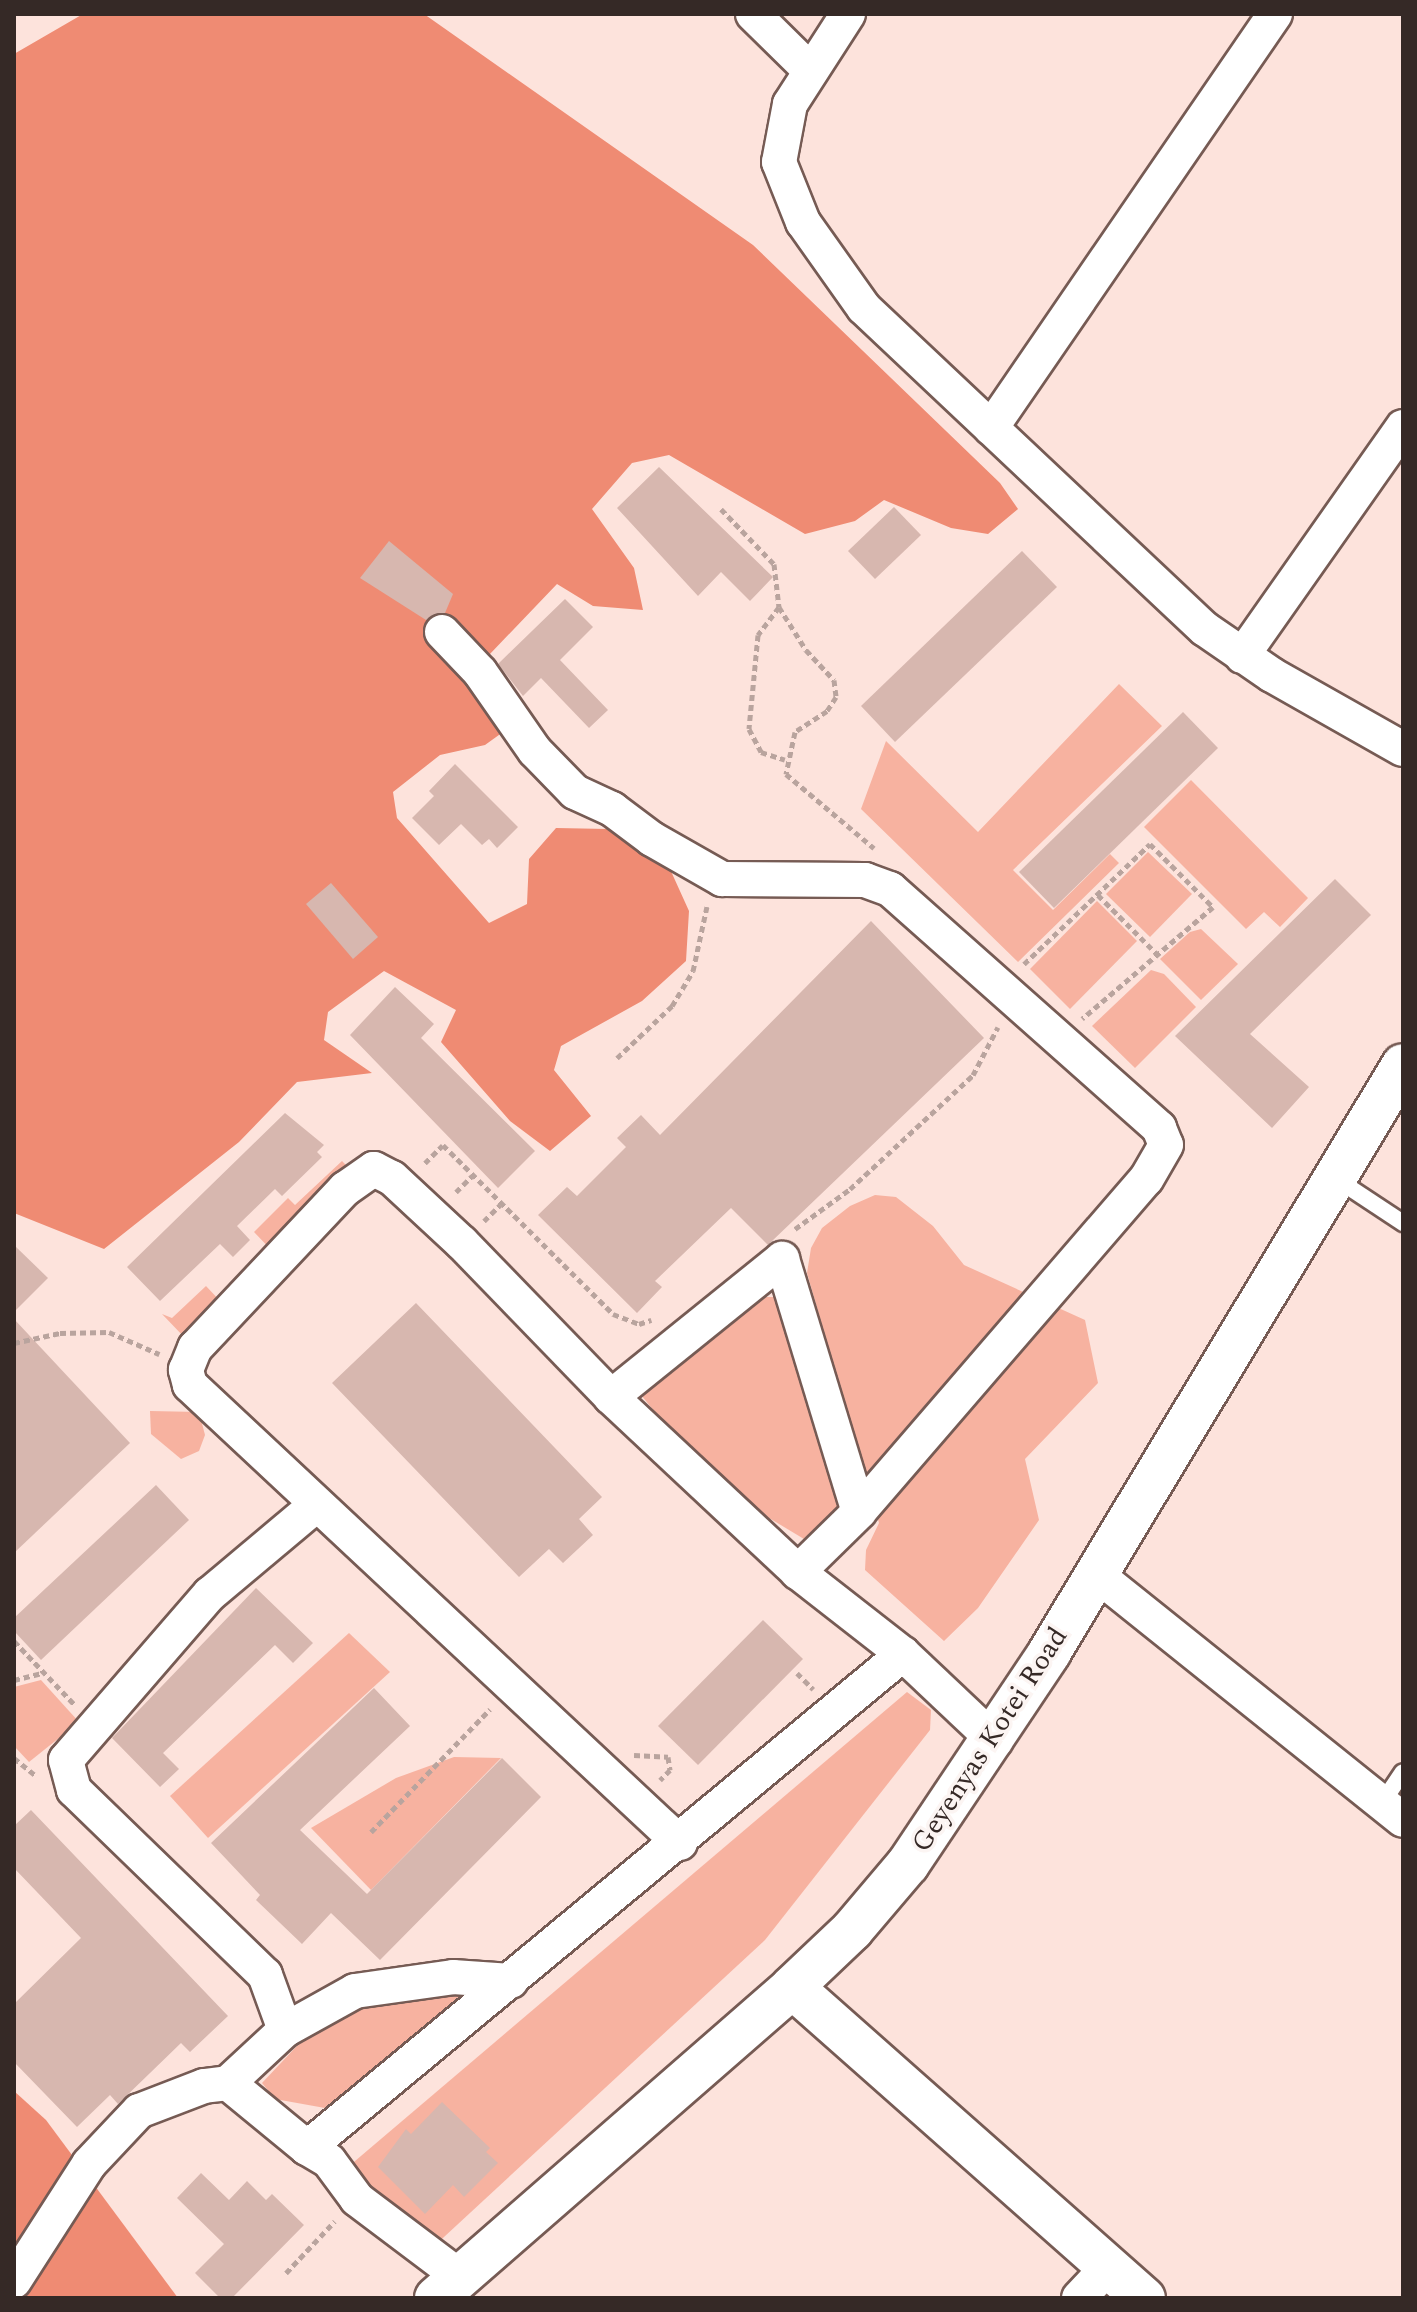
<!DOCTYPE html>
<style>
body{margin:0}
#map{position:relative;width:1417px;height:2312px;overflow:hidden;background:#fde3dc;font-family:Spectral,serif}
div>[style]{position:absolute}
.green>*{inset:0;background:#f7b2a0}
.forest>*{inset:0;background:#ef8b73}
.building>*{inset:0;background:#d7b7af}
.path>*{height:5px;margin-top:-2.5px;transform-origin:0;background:repeating-linear-gradient(90deg,#b9a49e 0 6px,transparent 0 10px)}
.roads{filter:drop-shadow(2px 0 #765b54) drop-shadow(-2px 0 #765b54) drop-shadow(0 2px #765b54) drop-shadow(0 -2px #765b54)}
.service>*{height:16px;margin:-8px;padding:0 8px;transform-origin:8px;border-radius:8px;background:#fff}
.minor>*{height:34px;margin:-17px;padding:0 17px;transform-origin:17px;border-radius:17px;background:#fff}
.tertiary>*{height:42px;margin:-21px;padding:0 21px;transform-origin:21px;border-radius:21px;background:#fff}
span{translate:-50% -50%;white-space:nowrap;text-align:center;line-height:1.15;-webkit-text-stroke:7px #fcf5f3;paint-order:stroke}
.street-label{font-size:28px;color:#352926}
.frame{position:absolute;inset:0;border:16px solid #352926;pointer-events:none}
</style>
<div id="map">
<div class="green">
<div style="clip-path:polygon(1119px 684px,1162px 726px,1013px 870px,1053px 910px,1110px 854px,1119px 863px,1018px 962px,861px 809px,886px 741px,978px 832px)"></div>
<div style="clip-path:polygon(1191px 780px,1308px 898px,1280px 927px,1264px 912px,1246px 929px,1144px 827px)"></div>
<div style="clip-path:polygon(1148px 852px,1192px 894px,1150px 937px,1106px 894px)"></div>
<div style="clip-path:polygon(1097px 901px,1137px 941px,1070px 1009px,1030px 969px)"></div>
<div style="clip-path:polygon(1201px 929px,1238px 964px,1201px 1000px,1160px 959px,1190px 932px)"></div>
<div style="clip-path:polygon(1151px 970px,1164px 974px,1196px 1007px,1135px 1068px,1092px 1026px)"></div>
<div style="clip-path:polygon(342px 1161px,357px 1176px,277px 1256px,254px 1232px,288px 1198px,295px 1205px)"></div>
<div style="clip-path:polygon(875px 1195px,896px 1197px,933px 1226px,964px 1265px,1085px 1320px,1098px 1383px,1025px 1459px,1039px 1520px,978px 1608px,944px 1641px,865px 1570px,866px 1550px,879px 1523px,807px 1273px,811px 1248px,822px 1228px,850px 1206px)"></div>
<div style="clip-path:polygon(206px 1286px,222px 1303px,185px 1338px,162px 1314px,172px 1318px)"></div>
<div style="clip-path:polygon(761px 1297px,780px 1297px,841px 1510px,818px 1534px,804px 1539px,711px 1483px,642px 1396px)"></div>
<div style="clip-path:polygon(150px 1411px,199px 1412px,205px 1435px,199px 1451px,181px 1459px,151px 1434px)"></div>
<div style="clip-path:polygon(349px 1633px,390px 1672px,208px 1838px,170px 1796px)"></div>
<div style="clip-path:polygon(41px 1680px,79px 1722px,29px 1762px,14px 1746px,14px 1687px)"></div>
<div style="clip-path:polygon(907px 1692px,931px 1710px,930px 1730px,765px 1940px,431px 2249px,348px 2167px)"></div>
<div style="clip-path:polygon(454px 1757px,501px 1758px,371px 1890px,311px 1828px,396px 1778px)"></div>
<div style="clip-path:polygon(475px 1985px,358px 2096px,336px 2110px,275px 2099px,262px 2083px,329px 2012px)"></div>
</div>
<div class="forest">
<div style="clip-path:polygon(83px 14px,424px 14px,753px 245px,1000px 483px,1018px 509px,988px 534px,951px 528px,884px 500px,855px 521px,805px 534px,669px 455px,632px 463px,592px 509px,634px 568px,643px 610px,593px 606px,557px 584px,489px 655px,510px 727px,485px 745px,440px 755px,393px 792px,397px 818px,489px 923px,527px 904px,529px 859px,556px 828px,608px 829px,665px 858px,689px 911px,686px 961px,642px 1001px,561px 1046px,554px 1070px,591px 1116px,550px 1151px,510px 1121px,441px 1042px,456px 1010px,384px 971px,328px 1012px,324px 1040px,372px 1073px,297px 1082px,239px 1142px,104px 1249px,14px 1213px,14px 54px)"></div>
<div style="clip-path:polygon(14px 2091px,46px 2120px,178px 2298px,14px 2298px)"></div>
</div>
<div class="building">
<div style="clip-path:polygon(659px 467px,773px 577px,750px 601px,721px 572px,698px 596px,617px 508px)"></div>
<div style="clip-path:polygon(894px 507px,921px 535px,875px 579px,848px 551px)"></div>
<div style="clip-path:polygon(389px 541px,453px 594px,445px 613px,426px 620px,360px 578px)"></div>
<div style="clip-path:polygon(1022px 551px,1057px 587px,895px 742px,861px 706px)"></div>
<div style="clip-path:polygon(565px 599px,593px 627px,560px 660px,608px 710px,589px 728px,541px 678px,523px 696px,498px 664px)"></div>
<div style="clip-path:polygon(1183px 712px,1218px 748px,1054px 908px,1019px 872px)"></div>
<div style="clip-path:polygon(455px 764px,518px 827px,497px 848px,489px 839px,482px 845px,461px 824px,439px 845px,412px 818px,434px 796px,429px 791px)"></div>
<div style="clip-path:polygon(1335px 879px,1371px 915px,1250px 1034px,1309px 1087px,1272px 1128px,1175px 1036px)"></div>
<div style="clip-path:polygon(331px 883px,378px 937px,353px 959px,306px 904px)"></div>
<div style="clip-path:polygon(871px 921px,984px 1038px,771px 1242px,768px 1245px,731px 1208px,655px 1281px,662px 1287px,637px 1313px,538px 1215px,567px 1187px,577px 1196px,626px 1147px,617px 1138px,641px 1115px,660px 1135px)"></div>
<div style="clip-path:polygon(395px 987px,434px 1024px,421px 1038px,535px 1151px,498px 1188px,350px 1035px)"></div>
<div style="clip-path:polygon(285px 1113px,324px 1145px,317px 1152px,322px 1157px,282px 1196px,275px 1189px,237px 1226px,250px 1240px,233px 1257px,220px 1244px,160px 1301px,127px 1267px)"></div>
<div style="clip-path:polygon(14px 1245px,48px 1278px,14px 1312px)"></div>
<div style="clip-path:polygon(416px 1303px,602px 1497px,579px 1519px,593px 1535px,563px 1563px,549px 1549px,519px 1577px,332px 1383px)"></div>
<div style="clip-path:polygon(14px 1319px,130px 1443px,14px 1553px)"></div>
<div style="clip-path:polygon(156px 1485px,189px 1520px,41px 1660px,14px 1631px,14px 1618px)"></div>
<div style="clip-path:polygon(256px 1588px,313px 1643px,293px 1663px,275px 1645px,163px 1753px,179px 1769px,160px 1787px,112px 1738px)"></div>
<div style="clip-path:polygon(763px 1620px,803px 1659px,698px 1765px,658px 1726px)"></div>
<div style="clip-path:polygon(374px 1688px,410px 1726px,300px 1830px,367px 1894px,502px 1758px,541px 1797px,380px 1960px,331px 1913px,302px 1944px,256px 1900px,260px 1895px,211px 1843px)"></div>
<div style="clip-path:polygon(31px 1810px,228px 2016px,190px 2052px,181px 2043px,118px 2104px,110px 2095px,77px 2127px,14px 2062px,14px 2004px,81px 1938px,14px 1868px,14px 1826px)"></div>
<div style="clip-path:polygon(442px 2102px,490px 2148px,486px 2152px,498px 2163px,464px 2197px,453px 2185px,425px 2214px,378px 2167px,406px 2129px,411px 2134px)"></div>
<div style="clip-path:polygon(201px 2173px,229px 2200px,247px 2181px,266px 2200px,272px 2194px,304px 2225px,232px 2298px,220px 2298px,195px 2273px,224px 2244px,177px 2198px)"></div>
</div>
<div class="path">
<div style="left:721px;top:509px;width:76px;rotate:46.1deg"></div>
<div style="left:774px;top:564px;width:43px;rotate:83.4deg"></div>
<div style="left:779px;top:607px;width:35px;rotate:127deg"></div>
<div style="left:758px;top:635px;width:94px;rotate:95.5deg"></div>
<div style="left:749px;top:729px;width:26px;rotate:62deg"></div>
<div style="left:761px;top:752px;width:25px;rotate:18deg"></div>
<div style="left:779px;top:607px;width:51px;rotate:57.9deg"></div>
<div style="left:806px;top:650px;width:41px;rotate:47deg"></div>
<div style="left:834px;top:680px;width:17px;rotate:83deg"></div>
<div style="left:836px;top:697px;width:17px;rotate:123deg"></div>
<div style="left:827px;top:711px;width:38px;rotate:147deg"></div>
<div style="left:795px;top:732px;width:43px;rotate:102.1deg"></div>
<div style="left:786px;top:774px;width:115px;rotate:40.1deg"></div>
<div style="left:1098px;top:895px;width:83px;rotate:45deg"></div>
<div style="left:1024px;top:964px;width:174px;rotate:-43.6deg"></div>
<div style="left:1150px;top:844px;width:89px;rotate:45deg"></div>
<div style="left:1213px;top:907px;width:172px;rotate:139.5deg"></div>
<div style="left:617px;top:1058px;width:76px;rotate:-43.4deg"></div>
<div style="left:672px;top:1006px;width:41px;rotate:-59deg"></div>
<div style="left:693px;top:971px;width:66px;rotate:-77.8deg"></div>
<div style="left:425px;top:1163px;width:25px;rotate:-45deg"></div>
<div style="left:443px;top:1145px;width:240px;rotate:44.8deg"></div>
<div style="left:613px;top:1314px;width:28px;rotate:21deg"></div>
<div style="left:639px;top:1324px;width:13px;rotate:-18deg"></div>
<div style="left:456px;top:1192px;width:23px;rotate:-45deg"></div>
<div style="left:484px;top:1221px;width:23px;rotate:-45deg"></div>
<div style="left:795px;top:1229px;width:68px;rotate:-36deg"></div>
<div style="left:850px;top:1189px;width:168px;rotate:-42.8deg"></div>
<div style="left:973px;top:1075px;width:54px;rotate:-62.5deg"></div>
<div style="left:14px;top:1343px;width:47px;rotate:-12.3deg"></div>
<div style="left:60px;top:1333px;width:49px;rotate:-1.2deg"></div>
<div style="left:109px;top:1332px;width:55px;rotate:23.7deg"></div>
<div style="left:14px;top:1641px;width:87px;rotate:46.4deg"></div>
<div style="left:797px;top:1673px;width:23px;rotate:45deg"></div>
<div style="left:14px;top:1680px;width:30px;rotate:-14deg"></div>
<div style="left:634px;top:1755px;width:34px;rotate:3deg"></div>
<div style="left:668px;top:1757px;width:13px;rotate:81deg"></div>
<div style="left:670px;top:1770px;width:14px;rotate:135deg"></div>
<div style="left:14px;top:1758px;width:28px;rotate:39deg"></div>
<div style="left:371px;top:1832px;width:171px;rotate:-45.9deg"></div>
<div style="left:286px;top:2273px;width:71px;rotate:-46.7deg"></div>
</div>
<div class="roads">
<div class="service">
<div style="left:1335px;top:1178px;width:82px;rotate:33.5deg"></div>
<div style="left:1382px;top:1803px;width:37px;rotate:-56deg"></div>
</div>
<div class="minor">
<div style="left:753px;top:14px;width:81px;rotate:44.5deg"></div>
<div style="left:848px;top:14px;width:107px;rotate:122.8deg"></div>
<div style="left:790px;top:104px;width:59px;rotate:100.7deg"></div>
<div style="left:779px;top:162px;width:65px;rotate:68.2deg"></div>
<div style="left:803px;top:222px;width:105px;rotate:54.7deg"></div>
<div style="left:864px;top:308px;width:468px;rotate:43.3deg"></div>
<div style="left:1205px;top:629px;width:81px;rotate:34.5deg"></div>
<div style="left:1272px;top:675px;width:150px;rotate:29.5deg"></div>
<div style="left:991px;top:428px;width:502px;rotate:-55.55deg"></div>
<div style="left:442px;top:632px;width:55px;rotate:46.5deg"></div>
<div style="left:480px;top:672px;width:96px;rotate:55.2deg"></div>
<div style="left:535px;top:751px;width:57px;rotate:45.7deg"></div>
<div style="left:575px;top:792px;width:41px;rotate:24.7deg"></div>
<div style="left:612px;top:809px;width:50px;rotate:36.9deg"></div>
<div style="left:652px;top:839px;width:81px;rotate:29.7deg"></div>
<div style="left:722px;top:879px;width:143px;rotate:0.4deg"></div>
<div style="left:865px;top:880px;width:27px;rotate:20deg"></div>
<div style="left:890px;top:889px;width:360px;rotate:41.6deg"></div>
<div style="left:1159px;top:1128px;width:18px;rotate:68deg"></div>
<div style="left:1166px;top:1145px;width:39px;rotate:120deg"></div>
<div style="left:1146px;top:1179px;width:440px;rotate:130.8deg"></div>
<div style="left:859px;top:1512px;width:86px;rotate:135.5deg"></div>
<div style="left:1242px;top:656px;width:280px;rotate:-54.9deg"></div>
<div style="left:611px;top:1397px;width:220px;rotate:-38.9deg"></div>
<div style="left:782px;top:1259px;width:264px;rotate:73.1deg"></div>
<div style="left:1096px;top:1574px;width:393px;rotate:38.7deg"></div>
<div style="left:680px;top:1843px;width:671px;rotate:-136.93deg"></div>
<div style="left:190px;top:1385px;width:16px;rotate:-105deg"></div>
<div style="left:186px;top:1370px;width:24px;rotate:-68deg"></div>
<div style="left:195px;top:1348px;width:219px;rotate:-46.7deg"></div>
<div style="left:345px;top:1189px;width:35px;rotate:-35deg"></div>
<div style="left:374px;top:1169px;width:20px;rotate:27deg"></div>
<div style="left:392px;top:1178px;width:96px;rotate:42.9deg"></div>
<div style="left:462px;top:1243px;width:214px;rotate:45.9deg"></div>
<div style="left:611px;top:1397px;width:256px;rotate:43.1deg"></div>
<div style="left:798px;top:1572px;width:133px;rotate:38deg"></div>
<div style="left:903px;top:1654px;width:127px;rotate:43.4deg"></div>
<div style="left:285px;top:2030px;width:80px;rotate:-29.1deg"></div>
<div style="left:355px;top:1991px;width:99px;rotate:-8.1deg"></div>
<div style="left:453px;top:1977px;width:58px;rotate:3.9deg"></div>
<div style="left:228px;top:2083px;width:78px;rotate:-42.9deg"></div>
<div style="left:285px;top:2030px;width:59px;rotate:-110deg"></div>
<div style="left:265px;top:1975px;width:266px;rotate:-135.9deg"></div>
<div style="left:74px;top:1790px;width:31px;rotate:-105deg"></div>
<div style="left:66px;top:1760px;width:220px;rotate:-49.1deg"></div>
<div style="left:210px;top:1594px;width:138px;rotate:-40deg"></div>
<div style="left:459px;top:2276px;width:128px;rotate:-143deg"></div>
<div style="left:357px;top:2199px;width:47px;rotate:-126.4deg"></div>
<div style="left:329px;top:2161px;width:26px;rotate:-149deg"></div>
<div style="left:307px;top:2148px;width:774px;rotate:-39.65deg"></div>
<div style="left:14px;top:2281px;width:139px;rotate:-57.3deg"></div>
<div style="left:89px;top:2164px;width:73px;rotate:-46.7deg"></div>
<div style="left:139px;top:2111px;width:70px;rotate:-21deg"></div>
<div style="left:204px;top:2086px;width:24px;rotate:-7deg"></div>
<div style="left:228px;top:2083px;width:102px;rotate:39.4deg"></div>
<div style="left:1079px;top:2298px;width:44px;rotate:-46.8deg"></div>
</div>
<div class="tertiary">
<div style="left:792px;top:1987px;width:470px;rotate:41.5deg"></div>
<div style="left:436px;top:2298px;width:473px;rotate:-41.1deg"></div>
<div style="left:792px;top:1987px;width:83px;rotate:-43.5deg"></div>
<div style="left:852px;top:1930px;width:87px;rotate:-49.7deg"></div>
<div style="left:908px;top:1864px;width:254px;rotate:-56.2deg"></div>
<div style="left:1049px;top:1653px;width:686px;rotate:-58.95deg"></div>
</div>
</div>
<div class="street-label">
<span style="left:990px;top:1740px;rotate:-57deg">Geyenyas Kotei Road</span>
</div>
<div class="frame"></div>
</div>
